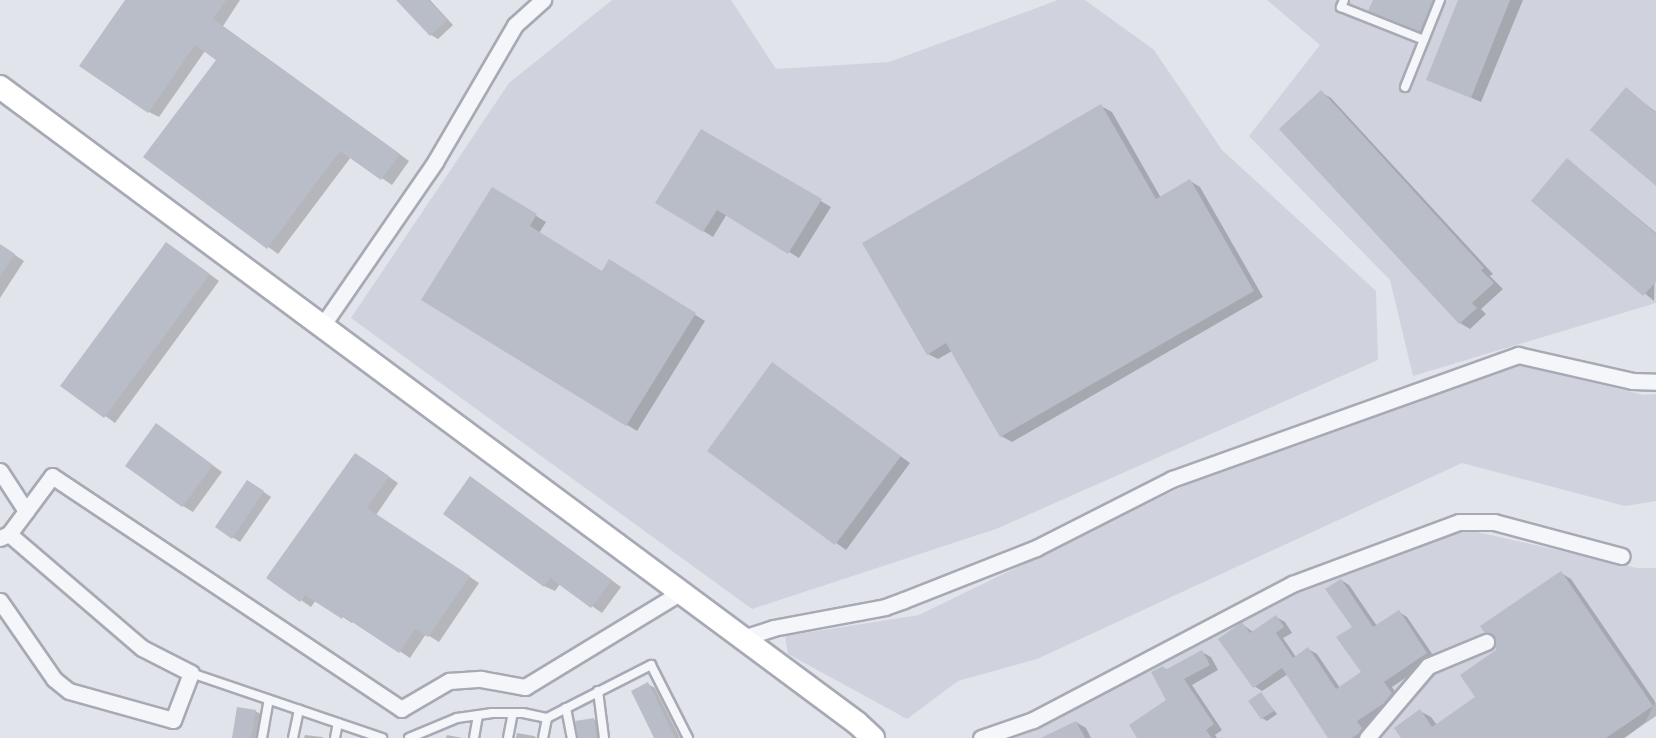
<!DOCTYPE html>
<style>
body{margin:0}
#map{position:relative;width:1656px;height:738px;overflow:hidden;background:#e2e4eb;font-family:"Fira Sans",sans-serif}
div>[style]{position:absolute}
.built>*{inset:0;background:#d0d3dd}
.shadow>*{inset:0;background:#0003}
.building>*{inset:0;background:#b9bdc8}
.roads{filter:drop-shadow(2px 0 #a7aab5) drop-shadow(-2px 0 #a7aab5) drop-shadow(0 2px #a7aab5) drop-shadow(0 -2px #a7aab5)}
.lane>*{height:8px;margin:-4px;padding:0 4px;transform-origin:4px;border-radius:4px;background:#f5f6f9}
.street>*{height:15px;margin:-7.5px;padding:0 7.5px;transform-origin:7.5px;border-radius:7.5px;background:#f5f6f9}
.secondary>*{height:22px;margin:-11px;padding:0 11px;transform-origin:11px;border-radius:11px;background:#fff}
span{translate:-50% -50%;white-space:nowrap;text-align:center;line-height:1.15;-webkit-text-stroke:4.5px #f1f3f8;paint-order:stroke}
</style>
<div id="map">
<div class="built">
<div style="clip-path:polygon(612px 0,731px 0,776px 69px,889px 62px,1058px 0,1085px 0,1154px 50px,1222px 150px,1376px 291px,1378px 360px,996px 529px,752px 609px,351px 318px,509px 83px)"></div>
<div style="clip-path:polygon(1267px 0,1656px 0,1656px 303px,1413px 376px,1390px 280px,1249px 136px,1320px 45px)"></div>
<div style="clip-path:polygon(1516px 363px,1644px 395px,1656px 394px,1656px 501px,1625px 506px,1462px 463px,1037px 659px,958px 681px,907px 719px,788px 654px,785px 636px,919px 615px,1194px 481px)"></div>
<div style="clip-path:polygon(1459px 528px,1637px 568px,1656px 568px,1656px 700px,1646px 721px,1626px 738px,994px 738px,1091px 700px,1298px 589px)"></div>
</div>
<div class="shadow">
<div style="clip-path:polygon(127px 0,240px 0,223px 26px,409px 161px,392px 185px,351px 157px,278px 254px,145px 157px,218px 60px,205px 51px,159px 117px,149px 112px)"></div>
<div style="clip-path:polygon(399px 0,430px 0,453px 25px,438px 39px,431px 35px)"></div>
<div style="clip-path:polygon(1374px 0,1445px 0,1430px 36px,1370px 11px)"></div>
<div style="clip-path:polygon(1460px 0,1523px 0,1481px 102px,1428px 79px)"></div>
<div style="clip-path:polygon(1626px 89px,1656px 112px,1656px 184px)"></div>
<div style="clip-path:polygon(1321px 92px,1331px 98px,1493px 274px,1490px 276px,1503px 289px,1481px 309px,1486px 314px,1470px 329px,1460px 323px)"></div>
<div style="clip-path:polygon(1101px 106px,1112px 112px,1161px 198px,1190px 181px,1200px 187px,1263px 297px,1012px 442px,1001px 436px,952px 351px,938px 359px,928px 354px)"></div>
<div style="clip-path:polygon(702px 131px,831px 207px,799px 258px,727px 214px,713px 237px,657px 202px)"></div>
<div style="clip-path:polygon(1568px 160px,1656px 233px,1654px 301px,1533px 200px)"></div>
<div style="clip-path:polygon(492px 189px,546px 222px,539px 233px,602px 272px,619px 267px,705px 321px,637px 431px,423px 299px)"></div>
<div style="clip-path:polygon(0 245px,24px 261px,0 298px)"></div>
<div style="clip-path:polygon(176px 250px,219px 281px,115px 423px,63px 386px)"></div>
<div style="clip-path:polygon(773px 364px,910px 463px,846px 550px,709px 451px)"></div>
<div style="clip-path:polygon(157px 425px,222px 472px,193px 512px,183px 506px)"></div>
<div style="clip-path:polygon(366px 461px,398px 483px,376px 515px,479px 583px,439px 642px,426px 634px,410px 658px,354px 621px,352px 623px,316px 600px,311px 607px,269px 578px)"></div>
<div style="clip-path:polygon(480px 484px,621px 587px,602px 613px,560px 584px,555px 591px,544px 586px)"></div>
<div style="clip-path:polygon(255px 486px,271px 497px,240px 542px,217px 527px)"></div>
<div style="clip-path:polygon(1561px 573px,1571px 579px,1656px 703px,1656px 716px,1624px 738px,1403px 738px,1420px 711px,1431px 717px,1437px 725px,1477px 697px,1498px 650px)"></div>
<div style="clip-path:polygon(1341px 580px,1349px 585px,1377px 626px,1399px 612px,1407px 617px,1435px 658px,1392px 687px,1400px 699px,1392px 708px,1365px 726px,1370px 734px,1364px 738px,1330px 738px,1288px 674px,1262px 691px,1254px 686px,1242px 624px,1253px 632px,1276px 617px,1285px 622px,1292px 633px,1283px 638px,1296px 657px,1308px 649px,1317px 654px,1340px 688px,1363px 673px)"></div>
<div style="clip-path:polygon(1202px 652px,1211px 657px,1218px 670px,1192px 685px,1222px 730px,1215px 735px,1217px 738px,1139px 738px,1168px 701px,1163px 668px,1168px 670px)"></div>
<div style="clip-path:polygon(648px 684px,655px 688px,680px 738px,656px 738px)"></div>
<div style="clip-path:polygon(1261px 694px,1277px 714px,1267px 721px,1262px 718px)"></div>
<div style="clip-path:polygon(255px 711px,263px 715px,259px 738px,233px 738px)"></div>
<div style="clip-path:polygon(593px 719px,601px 724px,603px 738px,579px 738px)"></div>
<div style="clip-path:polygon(1076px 722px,1086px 728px,1091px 738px,1045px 738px)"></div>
<div style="clip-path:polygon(517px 733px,534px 736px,537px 738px,516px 738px)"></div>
<div style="clip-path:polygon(305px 735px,322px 737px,323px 738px,304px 738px)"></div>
<div style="clip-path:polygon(447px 735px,462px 738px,446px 738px)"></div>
</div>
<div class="building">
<div style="clip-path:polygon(125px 0,226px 0,213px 19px,400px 154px,381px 180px,340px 151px,267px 249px,143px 157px,216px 60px,195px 45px,148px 113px,79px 66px)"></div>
<div style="clip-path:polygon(396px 0,428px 0,447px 20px,430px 36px)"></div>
<div style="clip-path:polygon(1373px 0,1433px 0,1420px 32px,1368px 11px)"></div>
<div style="clip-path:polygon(1458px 0,1510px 0,1471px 98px,1426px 80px)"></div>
<div style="clip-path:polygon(1626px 87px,1656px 113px,1656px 186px,1590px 130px)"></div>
<div style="clip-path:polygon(1321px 90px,1484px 268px,1481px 270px,1494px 283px,1472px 303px,1477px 308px,1459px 324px,1279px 129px)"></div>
<div style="clip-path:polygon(1101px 104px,1156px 199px,1190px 179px,1254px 291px,1000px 437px,946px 343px,927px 355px,862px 243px)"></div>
<div style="clip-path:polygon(701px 129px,822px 199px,788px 254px,717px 210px,703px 232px,655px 203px)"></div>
<div style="clip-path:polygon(1567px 158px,1656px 234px,1656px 282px,1643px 296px,1531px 201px)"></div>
<div style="clip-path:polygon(492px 187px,537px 214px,530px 226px,602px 271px,609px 259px,696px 313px,626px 426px,421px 300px)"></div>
<div style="clip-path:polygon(166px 242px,210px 274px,104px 418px,60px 386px)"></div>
<div style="clip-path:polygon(0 244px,15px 254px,0 277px)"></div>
<div style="clip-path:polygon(772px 362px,901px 456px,835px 545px,707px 451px)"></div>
<div style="clip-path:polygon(156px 423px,213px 465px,182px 507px,125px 466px)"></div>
<div style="clip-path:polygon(355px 453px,389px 476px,367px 508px,470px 576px,428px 637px,415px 629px,399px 653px,343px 616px,342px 619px,305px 595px,300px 602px,266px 578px)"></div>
<div style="clip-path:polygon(470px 476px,612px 580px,591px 608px,550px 578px,544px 587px,443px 514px)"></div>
<div style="clip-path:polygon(247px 480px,264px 491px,232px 539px,215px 527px)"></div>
<div style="clip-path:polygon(1561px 571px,1653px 706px,1606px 738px,1401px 738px,1394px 728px,1420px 709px,1432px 727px,1475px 697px,1460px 675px,1496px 650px,1495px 638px,1485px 633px,1480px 626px)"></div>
<div style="clip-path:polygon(1341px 579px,1373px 627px,1399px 610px,1427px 653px,1384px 682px,1392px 693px,1383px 704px,1357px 721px,1362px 728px,1359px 733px,1352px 738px,1328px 738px,1282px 668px,1253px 688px,1218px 639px,1242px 622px,1250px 633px,1276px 615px,1284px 627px,1276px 633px,1293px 658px,1308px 647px,1336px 689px,1361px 672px,1336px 637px,1352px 627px,1325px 589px)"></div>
<div style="clip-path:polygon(1202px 650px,1210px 665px,1184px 679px,1214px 724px,1206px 730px,1212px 738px,1137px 738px,1129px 725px,1166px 700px,1151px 672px,1163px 666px,1165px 670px)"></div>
<div style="clip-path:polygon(648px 682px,675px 738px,654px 738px,631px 691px)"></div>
<div style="clip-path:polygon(1261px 692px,1274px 711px,1261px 719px,1248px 701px)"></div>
<div style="clip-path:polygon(237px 707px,256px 710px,251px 738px,232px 738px)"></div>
<div style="clip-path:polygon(594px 718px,597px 738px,578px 738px,575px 721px)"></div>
<div style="clip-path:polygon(1076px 721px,1085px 738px,1041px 738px)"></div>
</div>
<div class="roads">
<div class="lane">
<div style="left:1344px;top:0;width:8px;rotate:113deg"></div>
<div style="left:1341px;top:7px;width:89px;rotate:21.7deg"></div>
<div style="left:1405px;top:87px;width:94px;rotate:-68.1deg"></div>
<div style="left:191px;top:673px;width:202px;rotate:18.8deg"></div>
<div style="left:598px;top:691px;width:47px;rotate:82.7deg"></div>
<div style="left:566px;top:708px;width:31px;rotate:79deg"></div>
<div style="left:547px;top:718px;width:117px;rotate:-27deg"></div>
<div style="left:651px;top:665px;width:82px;rotate:63.1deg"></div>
<div style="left:262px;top:738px;width:39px;rotate:-80deg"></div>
<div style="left:293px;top:738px;width:29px;rotate:-78deg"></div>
<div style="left:335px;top:738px;width:15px;rotate:-79deg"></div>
<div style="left:409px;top:738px;width:52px;rotate:-22.6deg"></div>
<div style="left:457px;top:718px;width:34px;rotate:-8deg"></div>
<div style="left:491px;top:713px;width:32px"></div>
<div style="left:523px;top:713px;width:25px;rotate:12deg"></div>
<div style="left:547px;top:718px;width:20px;rotate:101deg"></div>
<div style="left:474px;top:738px;width:23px;rotate:-80deg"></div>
<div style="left:508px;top:738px;width:25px;rotate:-79deg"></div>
</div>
<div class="street">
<div style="left:322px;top:326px;width:199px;rotate:-55.4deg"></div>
<div style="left:435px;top:162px;width:159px;rotate:-59.7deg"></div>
<div style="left:515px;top:25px;width:38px;rotate:-42deg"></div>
<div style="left:0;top:471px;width:48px;rotate:57deg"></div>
<div style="left:0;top:538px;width:10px;rotate:-24deg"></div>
<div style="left:9px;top:534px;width:72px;rotate:-53.4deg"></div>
<div style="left:52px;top:476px;width:420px;rotate:33.7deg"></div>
<div style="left:401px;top:709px;width:56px;rotate:-30.3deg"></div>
<div style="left:449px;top:681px;width:32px;rotate:-4deg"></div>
<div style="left:481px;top:679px;width:45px;rotate:10.3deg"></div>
<div style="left:525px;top:687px;width:183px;rotate:-31.3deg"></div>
<div style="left:0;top:601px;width:95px;rotate:55.3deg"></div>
<div style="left:54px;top:679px;width:19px;rotate:39deg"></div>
<div style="left:69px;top:691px;width:108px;rotate:15.6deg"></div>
<div style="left:173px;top:720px;width:50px;rotate:-69deg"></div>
<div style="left:191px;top:673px;width:55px;rotate:-153deg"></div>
<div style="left:142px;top:648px;width:175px;rotate:-139.4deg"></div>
<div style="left:743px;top:638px;width:32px;rotate:-18deg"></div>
<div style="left:773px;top:628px;width:114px;rotate:-10.6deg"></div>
<div style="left:885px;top:607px;width:20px;rotate:-20deg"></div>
<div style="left:904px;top:600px;width:142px;rotate:-21.5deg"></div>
<div style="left:1036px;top:548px;width:153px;rotate:-26.9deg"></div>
<div style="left:1172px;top:479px;width:368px;rotate:-19.7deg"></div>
<div style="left:1518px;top:355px;width:117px;rotate:12.8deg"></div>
<div style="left:1632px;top:381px;width:24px;rotate:2deg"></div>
<div style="left:981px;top:738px;width:55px;rotate:-19.1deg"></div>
<div style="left:1033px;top:720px;width:293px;rotate:-27.7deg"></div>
<div style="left:1292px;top:584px;width:178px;rotate:-20.4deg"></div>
<div style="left:1459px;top:522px;width:35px"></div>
<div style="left:1494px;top:522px;width:132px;rotate:14.9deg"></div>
<div style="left:1367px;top:738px;width:94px;rotate:-49.7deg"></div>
<div style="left:1428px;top:666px;width:63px;rotate:-22.5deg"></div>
</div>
<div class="secondary">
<div style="left:0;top:87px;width:1067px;rotate:36.58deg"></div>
<div style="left:857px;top:723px;width:22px;rotate:43deg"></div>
</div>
</div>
</div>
